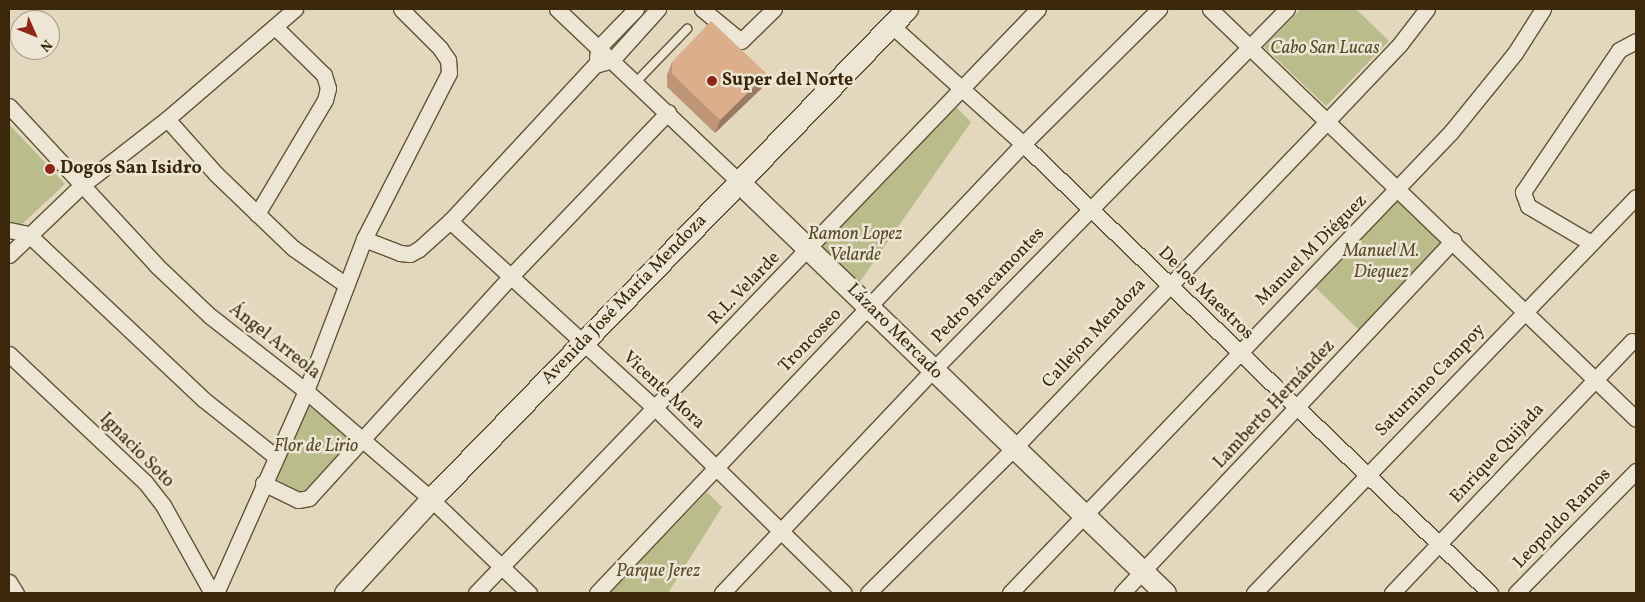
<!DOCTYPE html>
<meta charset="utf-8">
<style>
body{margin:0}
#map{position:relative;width:1645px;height:602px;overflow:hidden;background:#e3d8bd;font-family:Vollkorn,serif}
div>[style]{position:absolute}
.green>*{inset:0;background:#bbbc8c}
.roads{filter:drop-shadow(1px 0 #655337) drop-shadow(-1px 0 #655337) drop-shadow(0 1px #655337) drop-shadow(0 -1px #655337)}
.lane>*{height:8px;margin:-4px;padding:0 4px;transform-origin:4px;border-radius:4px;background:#ede6d4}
.street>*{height:15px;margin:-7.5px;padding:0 7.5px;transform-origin:7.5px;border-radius:7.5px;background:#ede6d4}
.secondary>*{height:21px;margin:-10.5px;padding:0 10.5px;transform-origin:10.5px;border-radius:10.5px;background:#ede6d4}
.wall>*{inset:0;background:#bd9678}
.shaded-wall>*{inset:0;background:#9a7a61}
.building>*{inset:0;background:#dcae8b}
.dots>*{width:14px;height:14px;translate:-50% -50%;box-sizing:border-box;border:2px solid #ede6d4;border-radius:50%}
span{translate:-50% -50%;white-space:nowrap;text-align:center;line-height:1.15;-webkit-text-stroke:5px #ede6d4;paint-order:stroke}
.park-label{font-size:18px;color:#5b4c2a;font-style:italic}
.poi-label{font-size:18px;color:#3b270a;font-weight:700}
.left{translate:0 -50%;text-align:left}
.street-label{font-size:18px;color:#3b270a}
.frame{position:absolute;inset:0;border:10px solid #3b270a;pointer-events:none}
.north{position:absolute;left:10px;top:10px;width:50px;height:50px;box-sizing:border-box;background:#ede6d4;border:1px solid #a69a83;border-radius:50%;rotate:134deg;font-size:14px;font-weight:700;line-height:20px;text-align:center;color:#3b270a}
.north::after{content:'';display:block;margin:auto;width:18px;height:22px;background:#8f2418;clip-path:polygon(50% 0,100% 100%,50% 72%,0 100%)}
</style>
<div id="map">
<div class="green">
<div style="clip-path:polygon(1301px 9px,1356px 9px,1389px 41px,1326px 106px,1264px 47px)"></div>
<div style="clip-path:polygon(955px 106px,971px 122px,859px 283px,821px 247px)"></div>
<div style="clip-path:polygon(9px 124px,65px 184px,21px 225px,9px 223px)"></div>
<div style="clip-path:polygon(1401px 197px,1447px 240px,1360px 331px,1315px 287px)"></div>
<div style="clip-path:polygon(307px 404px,354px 443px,306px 496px,274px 478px)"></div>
<div style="clip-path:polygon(707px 492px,722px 507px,668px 593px,609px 593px)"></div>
</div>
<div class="roads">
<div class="lane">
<div style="left:636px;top:82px;width:74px;rotate:-46.1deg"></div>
</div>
<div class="street">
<div style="left:557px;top:9px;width:251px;rotate:43.5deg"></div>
<div style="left:702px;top:9px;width:50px;rotate:39.4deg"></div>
<div style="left:741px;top:41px;width:46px;rotate:-44.1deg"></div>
<div style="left:1210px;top:9px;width:591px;rotate:43.9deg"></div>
<div style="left:891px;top:25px;width:178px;rotate:42deg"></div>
<div style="left:1023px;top:144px;width:648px;rotate:43.87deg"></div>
<div style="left:597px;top:57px;width:10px;rotate:-79deg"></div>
<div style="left:599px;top:47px;width:53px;rotate:-45.8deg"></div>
<div style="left:9px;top:106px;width:217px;rotate:47.2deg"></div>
<div style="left:156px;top:265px;width:74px;rotate:43.4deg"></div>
<div style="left:210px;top:316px;width:122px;rotate:38deg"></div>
<div style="left:306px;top:391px;width:165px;rotate:40.8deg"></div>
<div style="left:431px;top:499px;width:136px;rotate:43.8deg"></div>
<div style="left:167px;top:119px;width:74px;rotate:48.3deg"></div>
<div style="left:216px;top:174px;width:107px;rotate:43.9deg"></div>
<div style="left:293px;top:248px;width:65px;rotate:34.9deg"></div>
<div style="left:257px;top:214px;width:133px;rotate:-59.2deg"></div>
<div style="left:325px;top:100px;width:12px;rotate:-76deg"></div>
<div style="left:328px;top:88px;width:14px;rotate:-107deg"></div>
<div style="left:324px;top:75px;width:69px;rotate:-135.6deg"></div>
<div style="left:450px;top:221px;width:277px;rotate:42.4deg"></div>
<div style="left:655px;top:408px;width:264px;rotate:44.4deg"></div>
<div style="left:9px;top:230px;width:19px;rotate:12deg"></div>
<div style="left:28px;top:234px;width:241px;rotate:43.3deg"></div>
<div style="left:203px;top:399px;width:93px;rotate:38.5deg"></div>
<div style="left:364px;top:239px;width:39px;rotate:21deg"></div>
<div style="left:400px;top:253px;width:10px;rotate:6deg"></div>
<div style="left:410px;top:254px;width:10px;rotate:-29deg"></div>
<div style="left:419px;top:249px;width:42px;rotate:-42.1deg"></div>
<div style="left:450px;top:221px;width:213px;rotate:-47.1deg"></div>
<div style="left:595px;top:65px;width:18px;rotate:-16deg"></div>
<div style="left:612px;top:60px;width:69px;rotate:-48deg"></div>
<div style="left:1591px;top:243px;width:73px;rotate:-149.6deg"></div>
<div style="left:1528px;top:206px;width:15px;rotate:-110deg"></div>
<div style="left:1523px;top:192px;width:171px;rotate:-55.9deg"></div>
<div style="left:1619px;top:50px;width:19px;rotate:-28deg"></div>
<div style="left:9px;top:255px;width:100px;rotate:-43.8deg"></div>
<div style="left:81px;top:186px;width:109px;rotate:-37.9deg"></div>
<div style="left:167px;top:119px;width:169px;rotate:-40.7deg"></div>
<div style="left:9px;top:354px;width:187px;rotate:43.3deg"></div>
<div style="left:145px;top:482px;width:29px;rotate:52deg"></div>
<div style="left:163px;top:505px;width:101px;rotate:60.9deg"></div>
<div style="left:263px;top:483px;width:39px;rotate:26deg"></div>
<div style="left:298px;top:500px;width:11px;rotate:-10deg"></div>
<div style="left:309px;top:498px;width:300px;rotate:-47.7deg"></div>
<div style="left:511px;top:276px;width:227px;rotate:-46.2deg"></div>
<div style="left:9px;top:582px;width:13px;rotate:58deg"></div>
<div style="left:216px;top:593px;width:221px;rotate:-66deg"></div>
<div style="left:306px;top:391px;width:163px;rotate:-69.1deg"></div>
<div style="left:364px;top:239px;width:186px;rotate:-62.9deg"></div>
<div style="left:449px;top:73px;width:13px;rotate:-94deg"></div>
<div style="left:448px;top:60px;width:14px;rotate:-124deg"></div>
<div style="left:440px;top:48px;width:55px;rotate:-135deg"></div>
<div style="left:476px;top:593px;width:810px;rotate:-46.1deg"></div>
<div style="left:597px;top:593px;width:619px;rotate:-46.51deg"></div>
<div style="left:1023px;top:144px;width:192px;rotate:-44.8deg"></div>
<div style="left:722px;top:593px;width:306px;rotate:-46.6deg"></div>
<div style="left:932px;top:371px;width:507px;rotate:-45.56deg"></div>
<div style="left:868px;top:593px;width:206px;rotate:-44.8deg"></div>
<div style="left:1014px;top:448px;width:454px;rotate:-46.2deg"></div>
<div style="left:1328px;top:120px;width:105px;rotate:-46.5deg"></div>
<div style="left:1400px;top:44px;width:44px;rotate:-52.4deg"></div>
<div style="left:1010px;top:593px;width:638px;rotate:-46.27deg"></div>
<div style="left:1451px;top:132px;width:102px;rotate:-51deg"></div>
<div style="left:1515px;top:53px;width:52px;rotate:-57.5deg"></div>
<div style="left:1122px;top:593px;width:484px;rotate:-46.8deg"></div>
<div style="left:1254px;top:593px;width:550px;rotate:-46.03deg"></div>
<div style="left:1392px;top:593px;width:348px;rotate:-46.4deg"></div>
<div style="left:1516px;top:593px;width:171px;rotate:-45.5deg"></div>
</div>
<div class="secondary">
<div style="left:739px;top:182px;width:592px;rotate:43.97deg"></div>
<div style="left:345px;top:593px;width:127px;rotate:-47.5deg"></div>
<div style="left:431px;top:499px;width:683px;rotate:-45.83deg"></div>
</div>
</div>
<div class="wall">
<div style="clip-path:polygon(672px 62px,763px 87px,715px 133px,667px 87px,667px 75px)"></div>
</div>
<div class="shaded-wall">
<div style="clip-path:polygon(767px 74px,763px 87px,715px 133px,720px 120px)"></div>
</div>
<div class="building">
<div style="clip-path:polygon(711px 21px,767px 74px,720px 120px,672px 74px,672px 62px)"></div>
</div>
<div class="dots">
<div style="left:712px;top:81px;background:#8f2418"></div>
<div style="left:50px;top:169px;background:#8f2418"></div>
</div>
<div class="park-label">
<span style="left:1325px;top:49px">Cabo San Lucas</span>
<span style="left:855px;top:246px">Ramon Lopez<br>Velarde</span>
<span style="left:1381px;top:263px">Manuel M.<br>Dieguez</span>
<span style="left:316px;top:447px">Flor de Lirio</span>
<span style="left:658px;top:572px">Parque Jerez</span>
</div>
<div class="poi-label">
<span class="left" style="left:722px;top:81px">Super del Norte</span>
<span class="left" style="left:60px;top:169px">Dogos San Isidro</span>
</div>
<div class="street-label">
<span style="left:1312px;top:251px;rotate:-45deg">Manuel M Diéguez</span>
<span style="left:989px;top:286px;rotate:-46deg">Pedro Bracamontes</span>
<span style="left:745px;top:289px;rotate:-46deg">R.L. Velarde</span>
<span style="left:1205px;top:294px;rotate:44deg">De los Maestros</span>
<span style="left:625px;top:300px;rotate:-46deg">Avenida José María Mendoza</span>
<span style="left:894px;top:332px;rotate:45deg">Lázaro Mercado</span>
<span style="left:1095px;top:334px;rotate:-47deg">Callejon Mendoza</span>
<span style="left:811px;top:341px;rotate:-46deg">Troncoseo</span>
<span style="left:274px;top:342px;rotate:38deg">Ángel Arreola</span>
<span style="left:1431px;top:381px;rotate:-46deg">Saturnino Campoy</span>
<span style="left:663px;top:391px;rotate:43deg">Vicente Mora</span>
<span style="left:1275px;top:405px;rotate:-47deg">Lamberto Hernández</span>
<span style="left:136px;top:451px;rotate:45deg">Ignacio Soto</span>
<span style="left:1498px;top:454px;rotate:-47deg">Enrique Quijada</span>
<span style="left:1563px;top:519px;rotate:-46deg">Leopoldo Ramos</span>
</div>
<div class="frame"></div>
<div class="north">N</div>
</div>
